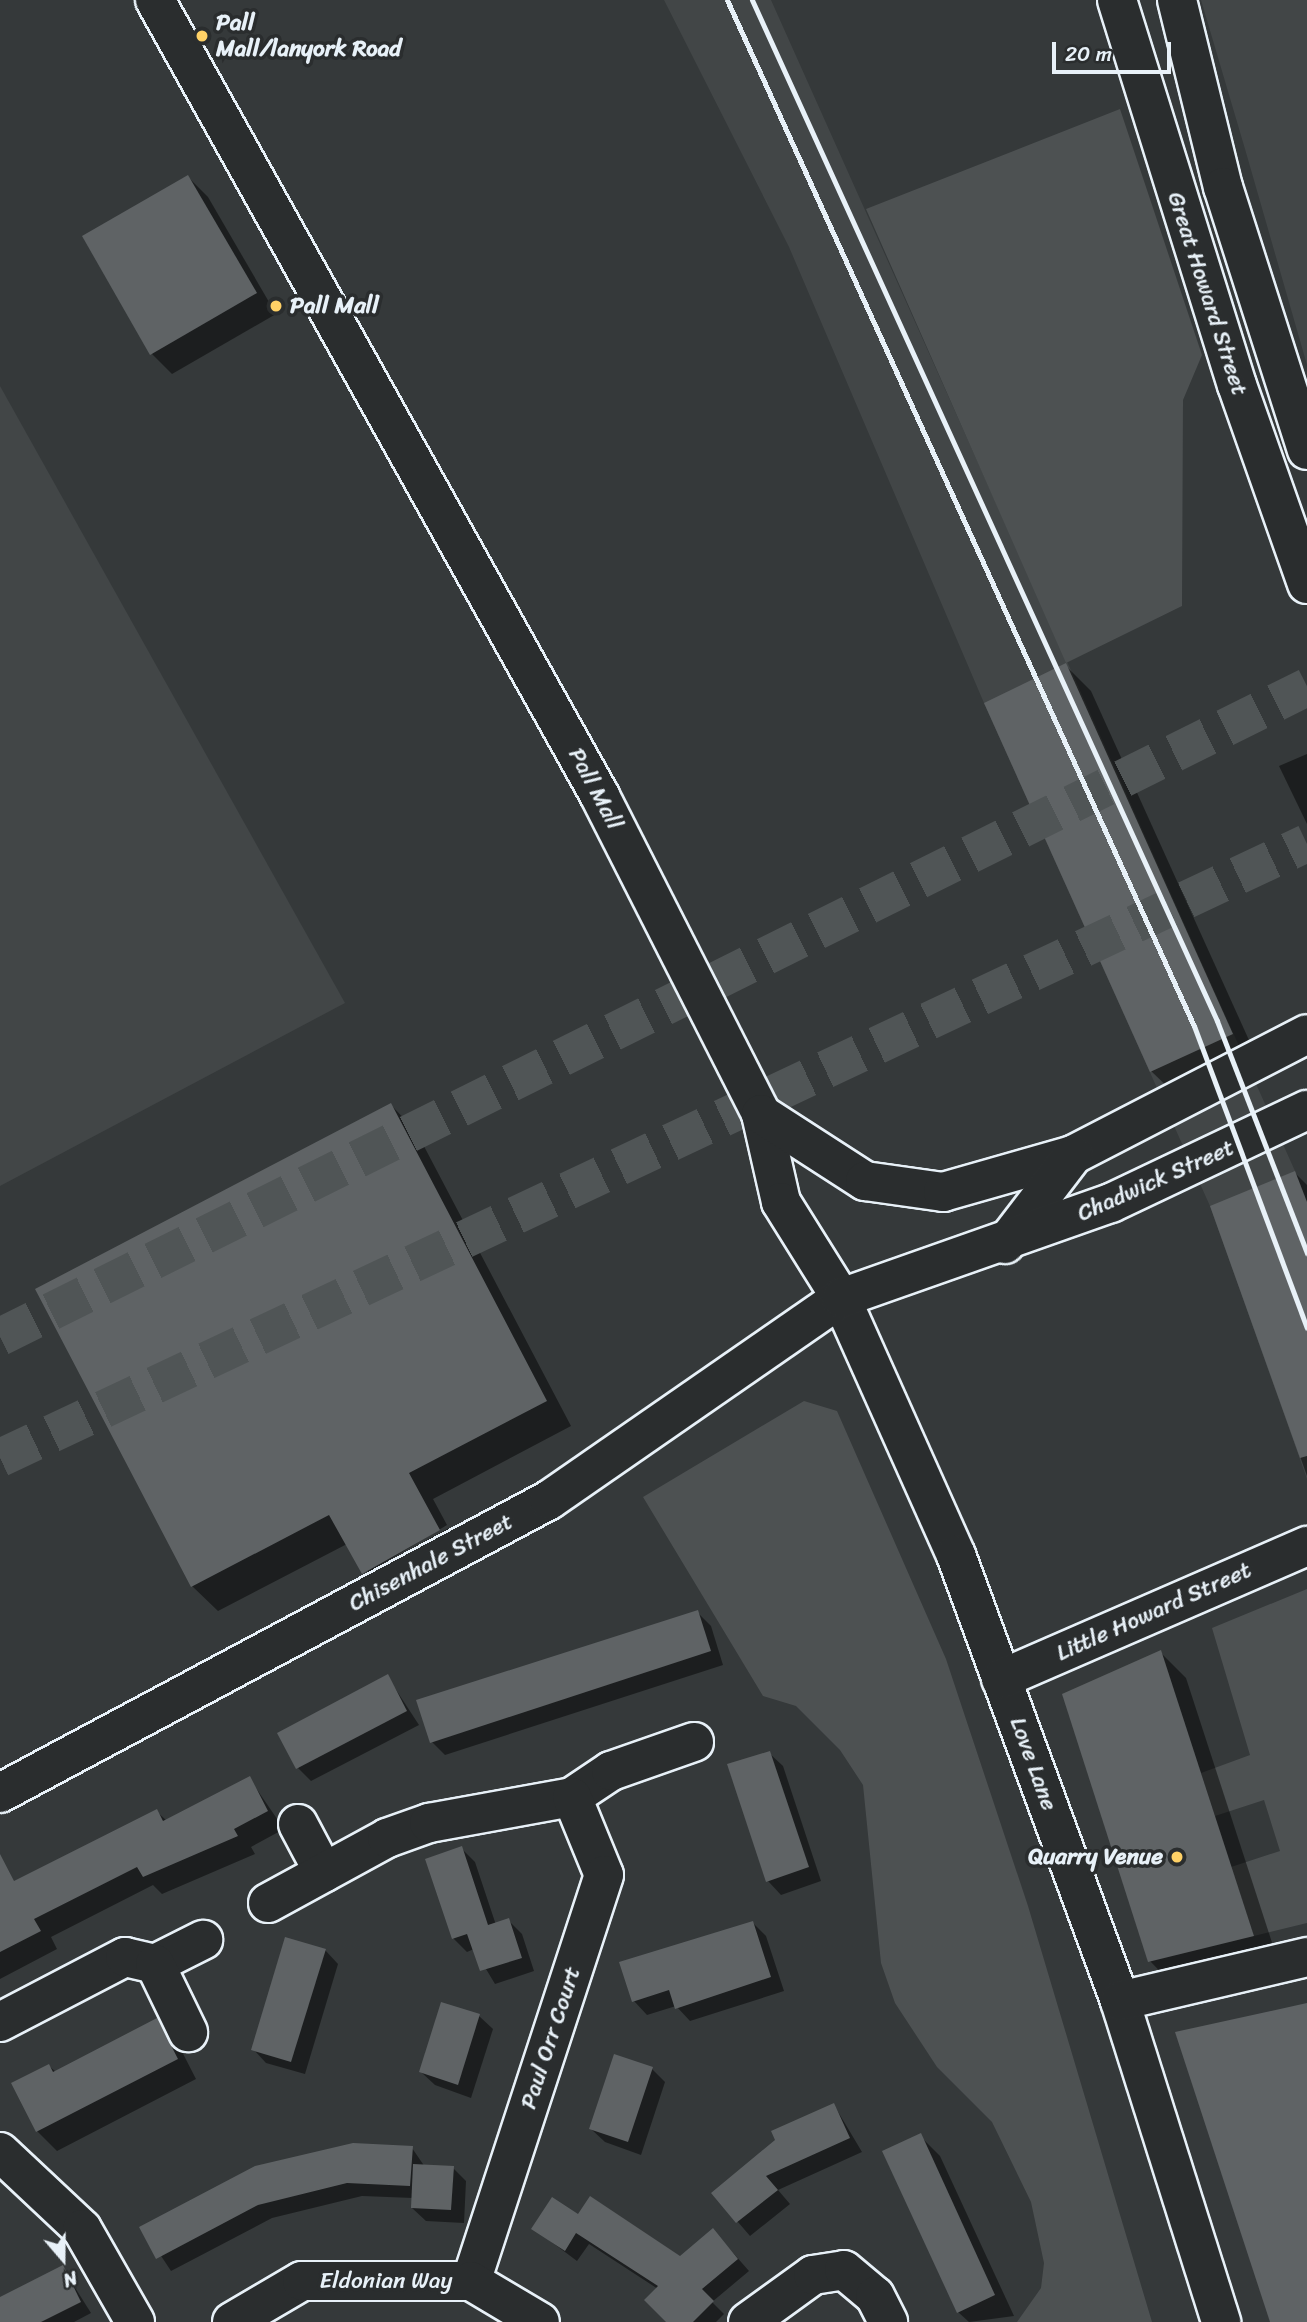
<!DOCTYPE html>
<style>
body{margin:0}
#map{position:relative;width:1307px;height:2322px;overflow:hidden;background:#35393a;font-family:Sriracha,sans-serif}
div>[style]{position:absolute}
.built>*{inset:0;background:#424647}
.green>*{inset:0;background:#4d5152}
.shadow>*{inset:0;background:#0007}
.building>*{inset:0;background:#5f6365}
.highway-tunnel>*{height:38px;margin-top:-19px;transform-origin:0;background:repeating-linear-gradient(90deg,#505556 0 38px,transparent 0 57px)}
.roads{filter:drop-shadow(2px 0 #e8f1f8) drop-shadow(-2px 0 #e8f1f8) drop-shadow(0 2px #e8f1f8) drop-shadow(0 -2px #e8f1f8)}
.minor>*{height:38px;margin:-19px;padding:0 19px;transform-origin:19px;border-radius:19px;background:#2a2d2e}
.highway>*{height:38px;margin:-19px;padding:0 19px;transform-origin:19px;border-radius:19px;background:#2a2d2e}
.rail>*{height:5px;margin:-2.5px;padding:0 2.5px;transform-origin:2.5px;border-radius:2.5px;background:#e8f1f8}
.dots>*{width:19px;height:19px;translate:-50% -50%;box-sizing:border-box;border:4px solid #2a2d2e;border-radius:50%}
span{translate:-50% -50%;white-space:nowrap;text-align:center;line-height:1.15;-webkit-text-stroke:7px #2a2d2e;paint-order:stroke}
.poi-label{font-size:23px;color:#e8f1f8;font-weight:700}
.left{translate:0 -50%;text-align:left}
.right{translate:-100% -50%;text-align:right}
.street-label{font-size:23px;color:#e8f1f8}
.north{position:absolute;left:28px;top:2224px;width:70px;height:70px;-webkit-text-stroke:5px #2a2d2e;paint-order:stroke;rotate:160deg;font-size:19px;font-weight:700;line-height:28px;text-align:center;color:#e8f1f8}
.north::after{content:'';display:block;margin:auto;width:24px;height:32px;background:#e8f1f8;clip-path:polygon(50% 0,100% 100%,50% 72%,0 100%)}
.scale{position:absolute;left:1052px;top:42px;width:119px;height:32px;box-sizing:border-box;border:4px solid #e8f1f8;border-top:0;padding-left:9px;font-size:21px;line-height:24px;white-space:nowrap;color:#e8f1f8;-webkit-text-stroke:5px #2a2d2e;paint-order:stroke}
</style>
<div id="map">
<div class="built">
<div style="clip-path:polygon(664px 0,771px 0,1295px 1171px,1307px 1202px,1307px 1479px,1210px 1206px,984px 703px,789px 247px)"></div>
<div style="clip-path:polygon(1201px 0,1307px 0,1307px 365px,1245px 149px)"></div>
<div style="clip-path:polygon(0 386px,345px 1003px,0 1186px)"></div>
</div>
<div class="green">
<div style="clip-path:polygon(1120px 109px,1202px 355px,1183px 400px,1182px 606px,1066px 663px,866px 209px)"></div>
<div style="clip-path:polygon(804px 1401px,837px 1411px,946px 1659px,1028px 1906px,1152px 2322px,1017px 2322px,1041px 2288px,1044px 2263px,1031px 2202px,992px 2122px,937px 2067px,895px 2003px,881px 1963px,863px 1785px,840px 1750px,796px 1706px,763px 1696px,643px 1497px)"></div>
<div style="clip-path:polygon(1307px 1589px,1307px 1923px,1254px 1936px,1231px 1867px,1280px 1851px,1264px 1800px,1215px 1816px,1201px 1773px,1250px 1755px,1212px 1628px)"></div>
</div>
<div class="shadow">
<div style="clip-path:polygon(188px 177px,208px 197px,276px 314px,172px 374px,152px 354px)"></div>
<div style="clip-path:polygon(1066px 666px,1091px 691px,1258px 1060px,1177px 1096px,1151px 1071px)"></div>
<div style="clip-path:polygon(1307px 754px,1307px 824px,1279px 766px)"></div>
<div style="clip-path:polygon(391px 1105px,416px 1131px,571px 1426px,433px 1499px,447px 1525px,369px 1572px,449px 1528px,464px 1556px,388px 1598px,347px 1544px,218px 1611px,192px 1586px)"></div>
<div style="clip-path:polygon(1295px 1173px,1307px 1185px,1307px 1476px,1212px 1207px)"></div>
<div style="clip-path:polygon(697px 1612px,711px 1626px,723px 1665px,445px 1755px,432px 1742px)"></div>
<div style="clip-path:polygon(1160px 1652px,1186px 1678px,1278px 1961px,1175px 1987px,1150px 1961px)"></div>
<div style="clip-path:polygon(387px 1676px,419px 1725px,311px 1781px,298px 1768px)"></div>
<div style="clip-path:polygon(769px 1753px,783px 1766px,821px 1881px,781px 1895px,768px 1881px)"></div>
<div style="clip-path:polygon(249px 1778px,284px 1829px,251px 1847px,255px 1854px,162px 1894px,153px 1885px,51px 1937px,57px 1949px,0 1979px,0 1894px,156px 1811px,167px 1821px)"></div>
<div style="clip-path:polygon(461px 1848px,475px 1862px,496px 1925px,508px 1920px,522px 1934px,534px 1971px,495px 1984px,474px 1949px,467px 1952px,453px 1938px)"></div>
<div style="clip-path:polygon(753px 1923px,766px 1936px,784px 1991px,690px 2021px,676px 2006px,647px 2015px,634px 2001px,622px 1963px)"></div>
<div style="clip-path:polygon(325px 1950px,338px 1964px,305px 2074px,266px 2063px,253px 2049px)"></div>
<div style="clip-path:polygon(479px 2016px,493px 2029px,471px 2098px,435px 2085px,421px 2072px)"></div>
<div style="clip-path:polygon(157px 2020px,176px 2040px,196px 2079px,57px 2151px,37px 2131px,49px 2066px,56px 2072px)"></div>
<div style="clip-path:polygon(652px 2069px,665px 2082px,641px 2155px,605px 2142px,591px 2129px)"></div>
<div style="clip-path:polygon(834px 2105px,862px 2152px,778px 2190px,790px 2204px,750px 2236px,713px 2193px)"></div>
<div style="clip-path:polygon(920px 2136px,940px 2156px,1014px 2316px,969px 2322px,958px 2312px)"></div>
<div style="clip-path:polygon(412px 2148px,425px 2167px,453px 2168px,466px 2181px,464px 2223px,426px 2221px,412px 2208px,413px 2198px,362px 2196px,272px 2218px,171px 2271px,142px 2227px)"></div>
<div style="clip-path:polygon(579px 2217px,680px 2258px,713px 2230px,749px 2271px,712px 2302px,724px 2314px,716px 2322px,668px 2322px,658px 2289px,589px 2244px,577px 2261px,533px 2228px)"></div>
<div style="clip-path:polygon(62px 2267px,91px 2313px,74px 2322px,0 2322px,0 2298px)"></div>
</div>
<div class="building">
<div style="clip-path:polygon(188px 175px,257px 293px,150px 355px,82px 236px)"></div>
<div style="clip-path:polygon(1066px 663px,1233px 1034px,1150px 1072px,984px 703px)"></div>
<div style="clip-path:polygon(391px 1103px,547px 1401px,409px 1473px,440px 1530px,362px 1574px,329px 1515px,191px 1587px,35px 1289px)"></div>
<div style="clip-path:polygon(1295px 1171px,1307px 1202px,1307px 1456px,1300px 1458px,1210px 1206px)"></div>
<div style="clip-path:polygon(698px 1610px,711px 1651px,430px 1743px,416px 1700px)"></div>
<div style="clip-path:polygon(1161px 1650px,1254px 1936px,1148px 1962px,1062px 1694px)"></div>
<div style="clip-path:polygon(388px 1674px,407px 1711px,296px 1769px,277px 1733px)"></div>
<div style="clip-path:polygon(770px 1751px,809px 1867px,766px 1882px,727px 1764px)"></div>
<div style="clip-path:polygon(250px 1776px,268px 1811px,234px 1829px,238px 1836px,143px 1877px,137px 1867px,34px 1919px,41px 1931px,0 1952px,0 1854px,14px 1881px,157px 1809px,163px 1821px)"></div>
<div style="clip-path:polygon(462px 1846px,488px 1925px,509px 1918px,522px 1958px,480px 1971px,467px 1934px,452px 1939px,425px 1859px)"></div>
<div style="clip-path:polygon(753px 1921px,771px 1977px,675px 2009px,669px 1990px,632px 2002px,619px 1962px)"></div>
<div style="clip-path:polygon(285px 1937px,326px 1949px,291px 2062px,251px 2050px)"></div>
<div style="clip-path:polygon(441px 2002px,480px 2014px,458px 2085px,419px 2072px)"></div>
<div style="clip-path:polygon(1307px 2003px,1307px 2322px,1270px 2322px,1175px 2032px)"></div>
<div style="clip-path:polygon(157px 2018px,178px 2059px,36px 2132px,11px 2083px,49px 2064px,53px 2072px)"></div>
<div style="clip-path:polygon(614px 2054px,653px 2067px,628px 2142px,589px 2129px)"></div>
<div style="clip-path:polygon(834px 2103px,850px 2138px,766px 2176px,778px 2190px,736px 2223px,711px 2193px,775px 2140px,771px 2131px)"></div>
<div style="clip-path:polygon(921px 2133px,995px 2295px,957px 2313px,882px 2151px)"></div>
<div style="clip-path:polygon(353px 2143px,413px 2146px,410px 2186px,347px 2183px,258px 2205px,156px 2259px,139px 2227px,255px 2166px)"></div>
<div style="clip-path:polygon(413px 2164px,454px 2166px,451px 2210px,411px 2208px)"></div>
<div style="clip-path:polygon(590px 2196px,680px 2256px,713px 2228px,738px 2259px,702px 2289px,714px 2301px,693px 2322px,666px 2322px,644px 2300px,658px 2286px,576px 2233px,565px 2251px,531px 2229px,552px 2197px,578px 2214px)"></div>
<div style="clip-path:polygon(63px 2265px,81px 2302px,41px 2322px,0 2322px,0 2297px)"></div>
</div>
<div class="highway-tunnel">
<div style="left:0;top:1337px;width:1460px;rotate:-26.44deg"></div>
<div style="left:0;top:1458px;width:1444px;rotate:-25.2deg"></div>
</div>
<div class="roads">
<div class="minor">
<div style="left:155px;top:0;width:912px;rotate:60.79deg"></div>
<div style="left:600px;top:796px;width:356px;rotate:63.1deg"></div>
<div style="left:761px;top:1114px;width:90px;rotate:77.2deg"></div>
<div style="left:781px;top:1202px;width:113px;rotate:58deg"></div>
<div style="left:841px;top:1298px;width:282px;rotate:65.9deg"></div>
<div style="left:956px;top:1555px;width:475px;rotate:69.8deg"></div>
<div style="left:1120px;top:2001px;width:337px;rotate:72.5deg"></div>
<div style="left:761px;top:1114px;width:124px;rotate:32.8deg"></div>
<div style="left:865px;top:1181px;width:79px;rotate:8deg"></div>
<div style="left:943px;top:1192px;width:135px;rotate:-15.9deg"></div>
<div style="left:1073px;top:1155px;width:263px;rotate:-27.3deg"></div>
<div style="left:1005px;top:1244px;width:112px;rotate:-52.6deg"></div>
<div style="left:1001px;top:1679px;width:334px;rotate:-23.5deg"></div>
<div style="left:0;top:1793px;width:622px;rotate:-28.09deg"></div>
<div style="left:549px;top:1500px;width:355px;rotate:-34.7deg"></div>
<div style="left:841px;top:1298px;width:286px;rotate:-19.4deg"></div>
<div style="left:1111px;top:1203px;width:217px;rotate:-25.4deg"></div>
<div style="left:572px;top:1797px;width:47px;rotate:-33.7deg"></div>
<div style="left:611px;top:1771px;width:88px;rotate:-19.3deg"></div>
<div style="left:298px;top:1824px;width:55px;rotate:62deg"></div>
<div style="left:268px;top:1903px;width:136px;rotate:-28.6deg"></div>
<div style="left:387px;top:1838px;width:45px;rotate:-19.7deg"></div>
<div style="left:429px;top:1823px;width:145px;rotate:-10.3deg"></div>
<div style="left:572px;top:1797px;width:84px;rotate:67.7deg"></div>
<div style="left:604px;top:1875px;width:427px;rotate:108.1deg"></div>
<div style="left:155px;top:1964px;width:54px;rotate:-26.6deg"></div>
<div style="left:1120px;top:2001px;width:192px;rotate:-13.2deg"></div>
<div style="left:0;top:2022px;width:141px;rotate:-27.5deg"></div>
<div style="left:125px;top:1957px;width:31px;rotate:13deg"></div>
<div style="left:155px;top:1964px;width:76px;rotate:64.1deg"></div>
<div style="left:0;top:2152px;width:112px;rotate:43.2deg"></div>
<div style="left:82px;top:2229px;width:107px;rotate:60.3deg"></div>
<div style="left:232px;top:2322px;width:81px;rotate:-30.4deg"></div>
<div style="left:302px;top:2281px;width:169px"></div>
<div style="left:471px;top:2281px;width:80px;rotate:30.7deg"></div>
<div style="left:748px;top:2322px;width:80px;rotate:-35.9deg"></div>
<div style="left:813px;top:2275px;width:31px;rotate:-9deg"></div>
<div style="left:844px;top:2270px;width:40px;rotate:40deg"></div>
<div style="left:875px;top:2296px;width:29px;rotate:63deg"></div>
</div>
<div class="highway">
<div style="left:1117px;top:0;width:403px;rotate:72.7deg"></div>
<div style="left:1237px;top:385px;width:211px;rotate:70.6deg"></div>
<div style="left:1177px;top:0;width:193px;rotate:76.2deg"></div>
<div style="left:1223px;top:187px;width:276px;rotate:72.3deg"></div>
</div>
</div>
<div class="rail">
<div style="left:727px;top:0;width:1127px;rotate:65.53deg"></div>
<div style="left:1194px;top:1026px;width:322px;rotate:69.5deg"></div>
<div style="left:752px;top:0;width:1122px;rotate:65.51deg"></div>
<div style="left:1217px;top:1021px;width:249px;rotate:68.8deg"></div>
</div>
<div class="dots">
<div style="left:202px;top:36px;background:#ffd166"></div>
<div style="left:276px;top:306px;background:#ffd166"></div>
<div style="left:1177px;top:1857px;background:#ffd166"></div>
</div>
<div class="poi-label">
<span class="left" style="left:216px;top:36px">Pall<br>Mall/lanyork Road</span>
<span class="left" style="left:290px;top:306px">Pall Mall</span>
<span class="right" style="left:1163px;top:1857px">Quarry Venue</span>
</div>
<div class="street-label">
<span style="left:1207px;top:294px;rotate:72deg">Great Howard Street</span>
<span style="left:595px;top:789px;rotate:62deg">Pall Mall</span>
<span style="left:1156px;top:1181px;rotate:-24deg">Chadwick Street</span>
<span style="left:431px;top:1563px;rotate:-28deg">Chisenhale Street</span>
<span style="left:1154px;top:1612px;rotate:-24deg">Little Howard Street</span>
<span style="left:1033px;top:1764px;rotate:70deg">Love Lane</span>
<span style="left:551px;top:2038px;rotate:-72deg">Paul Orr Court</span>
<span style="left:386px;top:2281px">Eldonian Way</span>
</div>
<div class="north">N</div>
<div class="scale">20 m</div>
</div>
